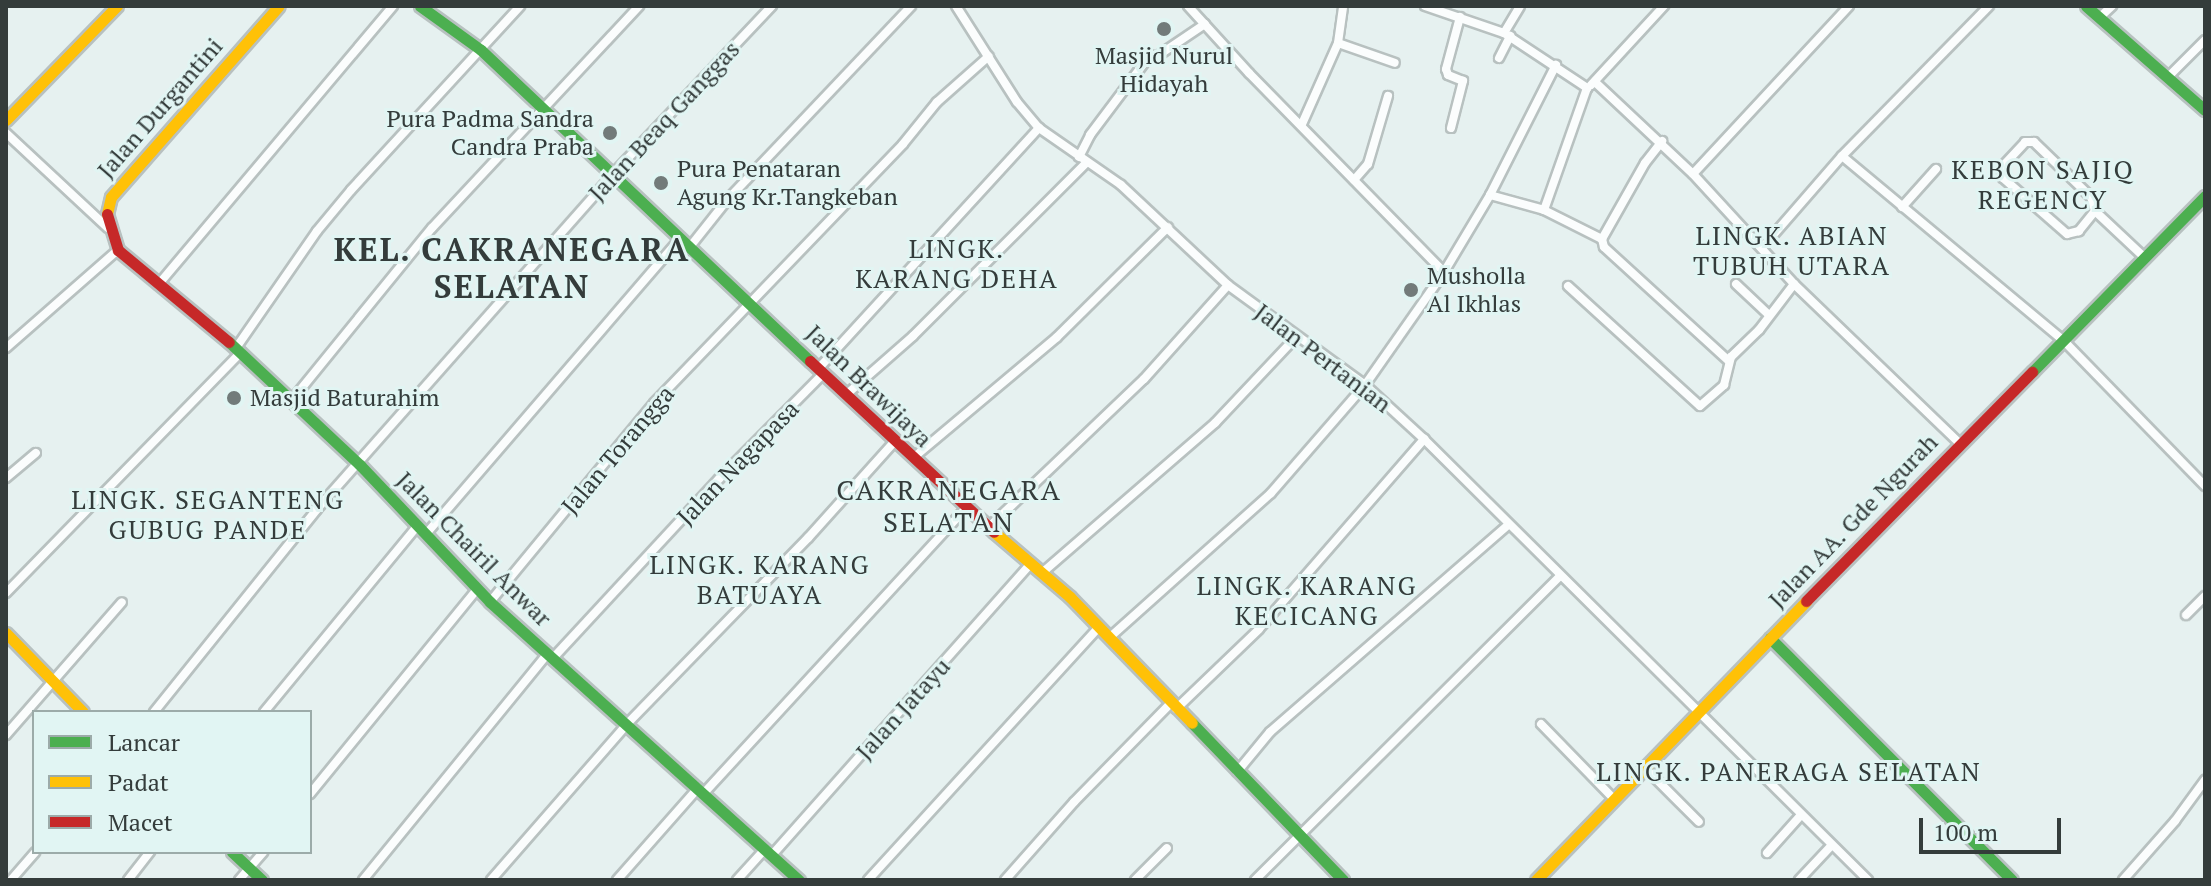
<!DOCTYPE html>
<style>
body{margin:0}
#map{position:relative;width:2211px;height:886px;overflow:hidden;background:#e6f1f0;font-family:"PT Serif",serif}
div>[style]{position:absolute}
.roads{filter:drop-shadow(2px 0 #b8c1c0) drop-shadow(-2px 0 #b8c1c0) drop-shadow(0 2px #b8c1c0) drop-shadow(0 -2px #b8c1c0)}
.street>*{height:8px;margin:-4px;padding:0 4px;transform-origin:4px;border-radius:4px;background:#fbfdfd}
.fast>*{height:11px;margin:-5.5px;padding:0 5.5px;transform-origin:5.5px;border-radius:5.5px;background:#4caf50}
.slow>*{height:11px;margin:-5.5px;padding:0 5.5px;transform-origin:5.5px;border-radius:5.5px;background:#ffc107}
.jam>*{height:11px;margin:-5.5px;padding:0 5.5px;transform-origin:5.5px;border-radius:5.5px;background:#c62828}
.dots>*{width:22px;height:22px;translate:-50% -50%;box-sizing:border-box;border:4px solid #e1f5f3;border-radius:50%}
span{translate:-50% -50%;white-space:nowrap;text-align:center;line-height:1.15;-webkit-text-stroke:6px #e1f5f3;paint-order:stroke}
.poi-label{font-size:24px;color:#343c3b}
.right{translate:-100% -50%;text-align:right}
.left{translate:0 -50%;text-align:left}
.street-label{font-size:24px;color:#343c3b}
.neighbourhood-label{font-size:26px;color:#343c3b;letter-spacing:2px}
.quarter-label{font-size:28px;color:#343c3b;letter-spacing:2px}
.district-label{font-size:32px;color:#343c3b;font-weight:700;letter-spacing:2px}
.frame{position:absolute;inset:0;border:8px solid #343c3b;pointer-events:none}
.legend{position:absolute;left:32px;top:710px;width:280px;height:144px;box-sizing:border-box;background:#e1f5f3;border:2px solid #9caba9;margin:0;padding:10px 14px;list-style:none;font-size:24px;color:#343c3b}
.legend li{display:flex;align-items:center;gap:16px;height:40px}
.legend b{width:40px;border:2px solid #9caba9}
.scale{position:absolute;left:1919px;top:818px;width:142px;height:36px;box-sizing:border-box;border:4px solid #343c3b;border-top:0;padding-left:10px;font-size:24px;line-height:28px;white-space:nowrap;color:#343c3b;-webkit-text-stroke:6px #e1f5f3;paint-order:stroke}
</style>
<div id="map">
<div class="roads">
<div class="street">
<div style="left:956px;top:6px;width:114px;rotate:57.6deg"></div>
<div style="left:1017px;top:102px;width:34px;rotate:50deg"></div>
<div style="left:1039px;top:128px;width:100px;rotate:34.8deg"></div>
<div style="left:1121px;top:185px;width:146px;rotate:43.1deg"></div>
<div style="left:1228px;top:285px;width:170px;rotate:36.1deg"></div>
<div style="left:1365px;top:385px;width:80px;rotate:42.5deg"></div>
<div style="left:1424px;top:439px;width:626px;rotate:44.81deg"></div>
<div style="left:1188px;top:6px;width:91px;rotate:47.7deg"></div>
<div style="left:1249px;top:73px;width:279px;rotate:45.6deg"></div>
<div style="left:1425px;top:6px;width:83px;rotate:18.9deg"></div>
<div style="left:1504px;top:33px;width:100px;rotate:33.5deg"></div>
<div style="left:1849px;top:6px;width:229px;rotate:132.9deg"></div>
<div style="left:1693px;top:174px;width:149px;rotate:47.4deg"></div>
<div style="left:1794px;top:284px;width:231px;rotate:43.9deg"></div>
<div style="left:2099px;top:18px;width:18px;rotate:-43deg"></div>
<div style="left:1504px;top:33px;width:31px;rotate:-59deg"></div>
<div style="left:1338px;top:43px;width:60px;rotate:19.3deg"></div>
<div style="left:1499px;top:58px;width:25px;rotate:-63deg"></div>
<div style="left:2168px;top:77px;width:52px;rotate:-45deg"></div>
<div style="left:1595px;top:82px;width:134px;rotate:43.2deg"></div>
<div style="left:1591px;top:85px;width:108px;rotate:-47.3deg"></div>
<div style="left:1302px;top:124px;width:89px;rotate:-66deg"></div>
<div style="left:1338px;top:43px;width:37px;rotate:-82deg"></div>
<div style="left:1451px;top:128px;width:49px;rotate:-75.7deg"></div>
<div style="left:1463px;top:81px;width:16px;rotate:-158deg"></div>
<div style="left:1448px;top:75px;width:6px;rotate:-108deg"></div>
<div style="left:1446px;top:69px;width:54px;rotate:-74.9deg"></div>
<div style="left:6px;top:133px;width:139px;rotate:43deg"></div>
<div style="left:1842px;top:156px;width:286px;rotate:39.8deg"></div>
<div style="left:2062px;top:339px;width:205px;rotate:45.8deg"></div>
<div style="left:1079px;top:157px;width:25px;rotate:-63deg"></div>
<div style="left:1090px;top:135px;width:100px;rotate:-53.1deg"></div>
<div style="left:1150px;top:55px;width:6px;rotate:18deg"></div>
<div style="left:1156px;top:57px;width:59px;rotate:-34deg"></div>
<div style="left:1354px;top:180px;width:21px;rotate:-49deg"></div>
<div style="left:1368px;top:164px;width:71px;rotate:-73.6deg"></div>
<div style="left:1490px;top:195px;width:146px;rotate:-63.1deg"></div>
<div style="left:1902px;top:207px;width:51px;rotate:-48.2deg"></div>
<div style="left:1544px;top:210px;width:65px;rotate:26.6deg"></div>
<div style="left:2095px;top:211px;width:26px;rotate:129deg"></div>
<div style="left:2079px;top:231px;width:12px;rotate:166deg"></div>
<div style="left:2067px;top:234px;width:85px;rotate:-138.8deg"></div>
<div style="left:2003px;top:178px;width:10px;rotate:-101deg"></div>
<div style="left:2001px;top:168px;width:35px;rotate:-47deg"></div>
<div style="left:2025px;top:142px;width:9px"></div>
<div style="left:2034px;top:142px;width:79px;rotate:44deg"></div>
<div style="left:2091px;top:197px;width:15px;rotate:74deg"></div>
<div style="left:2095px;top:211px;width:69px;rotate:43.2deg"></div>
<div style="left:1602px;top:239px;width:8px;rotate:76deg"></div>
<div style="left:1604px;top:247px;width:169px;rotate:42.4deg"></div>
<div style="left:1602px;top:239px;width:87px;rotate:-60.5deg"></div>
<div style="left:1645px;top:163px;width:28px;rotate:-52deg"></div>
<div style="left:689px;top:248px;width:63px;rotate:-51.5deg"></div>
<div style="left:728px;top:199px;width:266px;rotate:-46.5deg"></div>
<div style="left:1762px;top:248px;width:122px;rotate:-49deg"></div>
<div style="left:1842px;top:156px;width:210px;rotate:-45.6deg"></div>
<div style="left:1736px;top:284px;width:45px;rotate:43.2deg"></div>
<div style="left:158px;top:285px;width:365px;rotate:-49.9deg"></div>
<div style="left:1568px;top:286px;width:178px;rotate:42.3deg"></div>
<div style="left:1700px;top:406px;width:32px;rotate:-41deg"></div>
<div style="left:1724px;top:385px;width:29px;rotate:-76deg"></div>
<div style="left:1731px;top:357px;width:39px;rotate:-44deg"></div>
<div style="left:1759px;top:330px;width:58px;rotate:-52.7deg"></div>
<div style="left:6px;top:348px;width:149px;rotate:-41.2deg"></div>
<div style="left:236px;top:348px;width:142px;rotate:-55.3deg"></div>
<div style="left:317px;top:231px;width:53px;rotate:-50.3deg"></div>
<div style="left:351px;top:190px;width:250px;rotate:-47.4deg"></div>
<div style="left:819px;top:368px;width:326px;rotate:-47.5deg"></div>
<div style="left:847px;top:394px;width:88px;rotate:-41.3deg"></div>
<div style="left:913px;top:336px;width:246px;rotate:-45deg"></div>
<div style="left:292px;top:400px;width:222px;rotate:-50.9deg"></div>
<div style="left:432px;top:228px;width:304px;rotate:-47deg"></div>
<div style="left:913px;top:458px;width:188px;rotate:-40deg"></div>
<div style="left:1057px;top:337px;width:156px;rotate:-44.7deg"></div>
<div style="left:6px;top:478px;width:39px;rotate:-40deg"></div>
<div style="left:989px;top:527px;width:214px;rotate:-43.7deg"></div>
<div style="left:1144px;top:379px;width:126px;rotate:-48.2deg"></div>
<div style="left:426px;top:534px;width:389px;rotate:-49.3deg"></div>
<div style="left:1043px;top:572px;width:228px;rotate:-40.9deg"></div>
<div style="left:1215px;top:423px;width:118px;rotate:-46.7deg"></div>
<div style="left:6px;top:593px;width:337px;rotate:-45.7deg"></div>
<div style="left:490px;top:602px;width:258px;rotate:-50.5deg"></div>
<div style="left:654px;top:403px;width:359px;rotate:-46.1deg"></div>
<div style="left:903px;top:144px;width:54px;rotate:-51deg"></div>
<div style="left:937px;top:102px;width:69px;rotate:-41.5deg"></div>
<div style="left:2186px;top:615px;width:27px;rotate:-45deg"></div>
<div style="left:1109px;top:638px;width:217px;rotate:-41.8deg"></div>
<div style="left:1271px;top:493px;width:143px;rotate:-49deg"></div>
<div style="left:1365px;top:385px;width:138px;rotate:-55deg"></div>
<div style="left:1444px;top:272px;width:90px;rotate:-59.1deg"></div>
<div style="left:1490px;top:195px;width:56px;rotate:15.5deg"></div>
<div style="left:1544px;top:210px;width:129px;rotate:-70.6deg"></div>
<div style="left:553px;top:658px;width:244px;rotate:-47.2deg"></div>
<div style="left:719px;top:479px;width:149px;rotate:-45.3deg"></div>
<div style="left:1176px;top:709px;width:115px;rotate:-43.9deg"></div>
<div style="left:1259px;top:629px;width:252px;rotate:-49deg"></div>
<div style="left:154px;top:712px;width:260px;rotate:-51.2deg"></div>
<div style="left:317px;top:509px;width:446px;rotate:-48.5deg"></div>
<div style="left:612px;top:175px;width:233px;rotate:-46.6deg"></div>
<div style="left:264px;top:712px;width:242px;rotate:-50.5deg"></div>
<div style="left:1541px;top:724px;width:105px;rotate:45.8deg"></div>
<div style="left:6px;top:735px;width:176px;rotate:-48.9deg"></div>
<div style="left:1645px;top:768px;width:76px;rotate:45deg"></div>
<div style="left:1237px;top:772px;width:52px;rotate:-50.5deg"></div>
<div style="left:1270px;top:732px;width:315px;rotate:-41deg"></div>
<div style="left:704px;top:793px;width:387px;rotate:-47.4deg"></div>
<div style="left:310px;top:794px;width:264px;rotate:-50.8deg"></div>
<div style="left:1767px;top:853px;width:51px;rotate:-48.2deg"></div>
<div style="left:772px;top:855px;width:390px;rotate:-48.4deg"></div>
<div style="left:11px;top:880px;width:37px;rotate:-49deg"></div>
<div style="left:128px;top:880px;width:36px;rotate:-52deg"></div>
<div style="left:239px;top:880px;width:37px;rotate:-49deg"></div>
<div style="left:363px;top:880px;width:291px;rotate:-50.8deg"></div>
<div style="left:491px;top:880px;width:207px;rotate:-48.9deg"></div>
<div style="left:627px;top:724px;width:260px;rotate:-45.8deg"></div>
<div style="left:808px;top:538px;width:130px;rotate:-48.1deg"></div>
<div style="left:617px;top:880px;width:123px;rotate:-48.6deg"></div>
<div style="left:737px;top:880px;width:42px;rotate:-47.9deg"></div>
<div style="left:868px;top:880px;width:343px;rotate:-47.6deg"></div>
<div style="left:1005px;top:880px;width:104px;rotate:-48.5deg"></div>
<div style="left:1074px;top:802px;width:137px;rotate:-45.6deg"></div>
<div style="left:1135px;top:880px;width:45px;rotate:-45deg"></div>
<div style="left:1255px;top:880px;width:431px;rotate:-44.9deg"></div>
<div style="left:1799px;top:880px;width:48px;rotate:-46.7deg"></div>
<div style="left:2123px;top:880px;width:79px;rotate:-48.6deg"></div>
<div style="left:2175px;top:821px;width:51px;rotate:-53.8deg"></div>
</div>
<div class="fast">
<div style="left:420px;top:6px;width:75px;rotate:35.8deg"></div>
<div style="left:481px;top:50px;width:453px;rotate:43.4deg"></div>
<div style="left:2086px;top:6px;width:158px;rotate:41.2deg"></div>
<div style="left:229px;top:342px;width:180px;rotate:43.2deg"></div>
<div style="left:360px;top:465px;width:189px;rotate:46.5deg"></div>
<div style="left:490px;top:602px;width:416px;rotate:42deg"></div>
<div style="left:2032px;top:372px;width:247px;rotate:-45.5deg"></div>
<div style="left:1770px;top:638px;width:342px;rotate:45deg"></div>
<div style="left:1192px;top:723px;width:218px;rotate:46.1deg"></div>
<div style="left:232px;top:852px;width:41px;rotate:43deg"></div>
</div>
<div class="slow">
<div style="left:6px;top:120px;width:159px;rotate:-45.8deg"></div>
<div style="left:107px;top:214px;width:17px;rotate:-77deg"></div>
<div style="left:111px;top:197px;width:254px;rotate:-48.7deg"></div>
<div style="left:994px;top:532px;width:100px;rotate:40.5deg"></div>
<div style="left:1070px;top:597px;width:175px;rotate:45.9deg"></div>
<div style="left:6px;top:633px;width:110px;rotate:45.7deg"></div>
<div style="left:1536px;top:880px;width:388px;rotate:-45.9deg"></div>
</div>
<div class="jam">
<div style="left:107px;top:214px;width:38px;rotate:73deg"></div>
<div style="left:118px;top:250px;width:144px;rotate:39.7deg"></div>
<div style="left:810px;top:361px;width:251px;rotate:42.9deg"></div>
<div style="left:1806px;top:601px;width:322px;rotate:-45.4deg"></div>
</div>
</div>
<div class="dots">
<div style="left:1164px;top:29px;background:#727b7a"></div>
<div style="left:610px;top:133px;background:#727b7a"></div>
<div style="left:661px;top:183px;background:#727b7a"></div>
<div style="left:1411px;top:290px;background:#727b7a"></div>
<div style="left:234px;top:398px;background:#727b7a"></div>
</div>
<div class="poi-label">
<span style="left:1164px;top:70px">Masjid Nurul<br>Hidayah</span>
<span class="right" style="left:594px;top:133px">Pura Padma Sandra<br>Candra Praba</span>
<span class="left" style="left:677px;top:183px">Pura Penataran<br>Agung Kr.Tangkeban</span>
<span class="left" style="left:1427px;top:290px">Musholla<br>Al Ikhlas</span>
<span class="left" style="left:250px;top:398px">Masjid Baturahim</span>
</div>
<div class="street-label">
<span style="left:160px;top:108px;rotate:-49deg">Jalan Durgantini</span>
<span style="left:664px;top:121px;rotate:-47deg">Jalan Beaq Ganggas</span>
<span style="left:1323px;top:358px;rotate:37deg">Jalan Pertanian</span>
<span style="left:869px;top:386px;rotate:44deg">Jalan Brawijaya</span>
<span style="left:618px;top:450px;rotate:-50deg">Jalan Torangga</span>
<span style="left:738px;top:463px;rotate:-46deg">Jalan Nagapasa</span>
<span style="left:1853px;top:521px;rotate:-46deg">Jalan AA. Gde Ngurah</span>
<span style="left:474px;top:549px;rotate:45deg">Jalan Chairil Anwar</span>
<span style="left:903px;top:709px;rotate:-48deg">Jalan Jatayu</span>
</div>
<div class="neighbourhood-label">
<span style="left:2043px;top:185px">KEBON SAJIQ<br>REGENCY</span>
<span style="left:1792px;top:251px">LINGK. ABIAN<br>TUBUH UTARA</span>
<span style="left:957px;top:264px">LINGK.<br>KARANG DEHA</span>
<span style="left:208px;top:515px">LINGK. SEGANTENG<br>GUBUG PANDE</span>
<span style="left:760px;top:580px">LINGK. KARANG<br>BATUAYA</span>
<span style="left:1307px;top:601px">LINGK. KARANG<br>KECICANG</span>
<span style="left:1789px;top:772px">LINGK. PANERAGA SELATAN</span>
</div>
<div class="quarter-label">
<span style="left:949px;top:506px">CAKRANEGARA<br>SELATAN</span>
</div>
<div class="district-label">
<span style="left:512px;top:268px">KEL. CAKRANEGARA<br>SELATAN</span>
</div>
<div class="frame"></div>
<ul class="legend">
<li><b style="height:10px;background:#4caf50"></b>Lancar</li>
<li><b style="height:10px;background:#ffc107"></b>Padat</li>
<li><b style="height:10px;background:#c62828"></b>Macet</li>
</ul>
<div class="scale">100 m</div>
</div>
